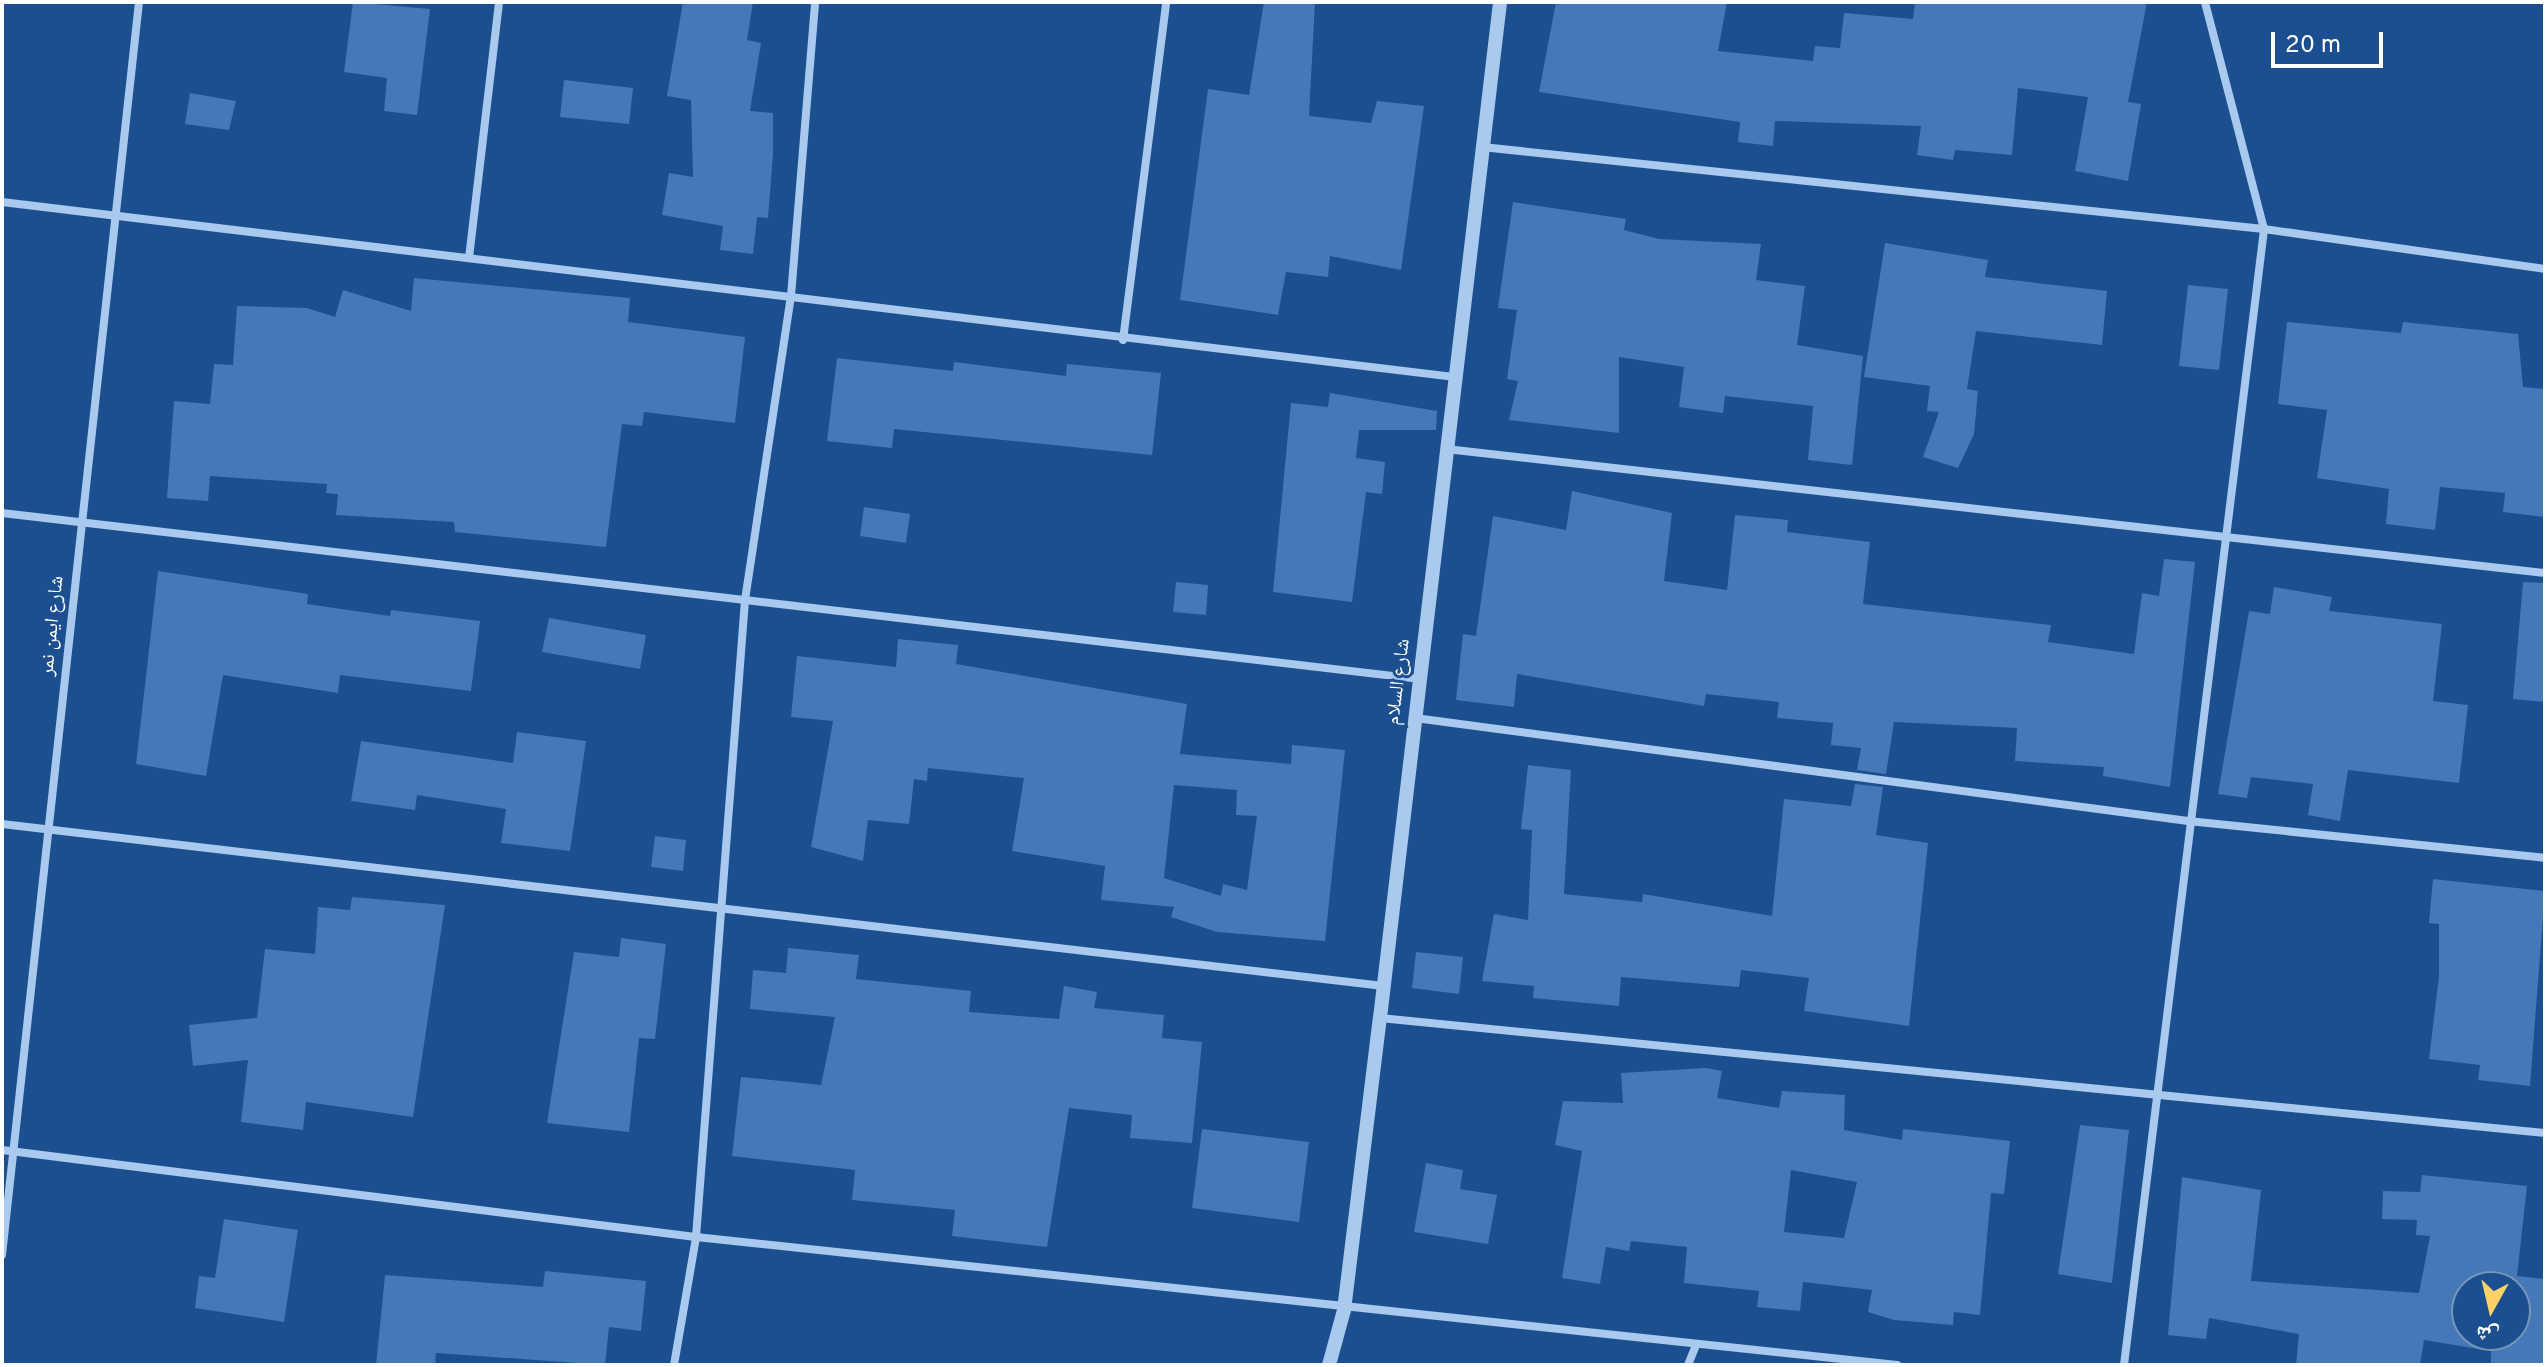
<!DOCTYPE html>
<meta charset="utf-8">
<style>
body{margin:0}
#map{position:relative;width:2547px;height:1367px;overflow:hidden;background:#1b4f8f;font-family:Overpass,"Noto Naskh Arabic",sans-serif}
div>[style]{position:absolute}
.building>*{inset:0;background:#4478b7}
.minor>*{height:8px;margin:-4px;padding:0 4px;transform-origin:4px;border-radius:4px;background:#a9c9ee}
.tertiary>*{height:14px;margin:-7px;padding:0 7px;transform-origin:7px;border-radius:7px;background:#a9c9ee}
span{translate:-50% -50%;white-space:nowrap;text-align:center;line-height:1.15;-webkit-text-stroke:6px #1b4f8f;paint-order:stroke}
.street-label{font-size:20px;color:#fff}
.frame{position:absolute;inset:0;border:4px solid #fff;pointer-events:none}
.north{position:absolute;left:2451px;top:1271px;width:80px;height:80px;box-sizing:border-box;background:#1b4f8f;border:2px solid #7695bc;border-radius:50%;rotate:188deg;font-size:22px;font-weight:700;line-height:32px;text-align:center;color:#fff}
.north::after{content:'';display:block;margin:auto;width:28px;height:36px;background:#ffd166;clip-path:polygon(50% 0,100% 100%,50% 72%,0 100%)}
.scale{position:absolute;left:2271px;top:32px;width:112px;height:36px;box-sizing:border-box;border:4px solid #fff;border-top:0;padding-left:10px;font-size:24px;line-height:28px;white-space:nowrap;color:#fff;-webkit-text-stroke:6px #1b4f8f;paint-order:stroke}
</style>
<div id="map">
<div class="building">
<div style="clip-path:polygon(353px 2px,430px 9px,417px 115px,384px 111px,387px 78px,344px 72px)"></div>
<div style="clip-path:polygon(683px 2px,753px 2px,747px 40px,761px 43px,750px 111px,773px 113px,773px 155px,768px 218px,757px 217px,753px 254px,720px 250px,723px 226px,662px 215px,669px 173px,693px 177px,691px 100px,667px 96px)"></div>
<div style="clip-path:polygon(1264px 2px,1315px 2px,1309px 116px,1371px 123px,1377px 101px,1424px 106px,1401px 270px,1330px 256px,1328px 277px,1286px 272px,1278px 315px,1180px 300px,1208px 89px,1249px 95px)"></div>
<div style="clip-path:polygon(1556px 2px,1727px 2px,1718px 51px,1813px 61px,1815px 46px,1840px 48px,1844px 13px,1913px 19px,1915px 2px,2147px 2px,2128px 102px,2141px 104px,2128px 181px,2075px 171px,2088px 97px,2018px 88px,2012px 155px,1955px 150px,1953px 160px,1917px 155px,1921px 126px,1775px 121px,1773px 146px,1738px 142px,1740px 122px,1539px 92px)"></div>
<div style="clip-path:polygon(564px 80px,633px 88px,629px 124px,560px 117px)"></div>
<div style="clip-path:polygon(190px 93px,236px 101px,229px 130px,185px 124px)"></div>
<div style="clip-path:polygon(1513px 202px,1626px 219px,1624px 230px,1659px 239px,1761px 244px,1756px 280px,1805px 286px,1797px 345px,1863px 356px,1852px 465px,1808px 460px,1813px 406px,1725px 396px,1723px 413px,1679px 407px,1684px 367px,1619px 357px,1619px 433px,1509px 420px,1518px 381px,1507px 379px,1517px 310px,1498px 308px)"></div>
<div style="clip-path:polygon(1885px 243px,1988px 260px,1985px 277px,2107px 291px,2102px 345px,1976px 331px,1967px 389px,1978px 391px,1974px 434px,1958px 468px,1923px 457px,1939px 412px,1927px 411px,1930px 386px,1864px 377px)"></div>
<div style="clip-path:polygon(414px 278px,630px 298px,628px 322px,745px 337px,735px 423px,644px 412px,642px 426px,622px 424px,606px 547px,455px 532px,454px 522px,336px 515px,338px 494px,326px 493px,327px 484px,210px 476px,208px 501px,167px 498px,174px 401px,210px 404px,214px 364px,233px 365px,237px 306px,307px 308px,335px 317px,343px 290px,411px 311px)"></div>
<div style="clip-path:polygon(2188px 285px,2228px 289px,2219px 370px,2179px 366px)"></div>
<div style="clip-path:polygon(2287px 322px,2401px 333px,2403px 322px,2518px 334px,2523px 387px,2545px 389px,2545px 517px,2503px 512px,2505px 493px,2440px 487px,2435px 530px,2386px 524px,2389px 489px,2317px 478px,2327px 410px,2278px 404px)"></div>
<div style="clip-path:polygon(837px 358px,953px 371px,954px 362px,1066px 376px,1067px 364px,1161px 373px,1152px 455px,894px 429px,892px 448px,827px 441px)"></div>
<div style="clip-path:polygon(1330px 393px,1437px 411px,1436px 430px,1359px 430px,1356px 458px,1385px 462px,1382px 494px,1366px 492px,1352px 602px,1273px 592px,1291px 403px,1328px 407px)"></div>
<div style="clip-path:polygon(1572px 491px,1672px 513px,1664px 581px,1727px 590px,1735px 515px,1788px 520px,1787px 532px,1870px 542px,1863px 604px,2051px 625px,2048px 642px,2134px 654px,2142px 593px,2159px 596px,2164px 559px,2195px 562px,2170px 787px,2103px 776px,2104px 767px,2015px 761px,2017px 728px,1894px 722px,1886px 774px,1857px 770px,1861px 748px,1831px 745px,1833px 723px,1777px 718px,1779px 702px,1706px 694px,1704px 706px,1517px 674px,1514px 707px,1456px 700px,1463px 634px,1476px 636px,1493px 516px,1566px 530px)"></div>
<div style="clip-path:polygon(864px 507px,910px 514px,906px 543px,860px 536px)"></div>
<div style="clip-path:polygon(158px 571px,308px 594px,307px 604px,390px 616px,391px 610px,480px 621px,471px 691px,340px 675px,338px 693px,223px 675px,206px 776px,136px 764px)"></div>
<div style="clip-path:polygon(1176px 582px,1208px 585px,1206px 615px,1173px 612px)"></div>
<div style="clip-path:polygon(2523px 582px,2545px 583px,2545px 702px,2513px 699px)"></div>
<div style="clip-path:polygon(2274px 587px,2332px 597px,2329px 611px,2442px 624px,2433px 701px,2468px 705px,2459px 783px,2348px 770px,2340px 821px,2308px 815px,2313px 784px,2251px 777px,2247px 798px,2218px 794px,2249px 611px,2270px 614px)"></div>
<div style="clip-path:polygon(549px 618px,646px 635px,640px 669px,542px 652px)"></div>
<div style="clip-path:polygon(evenodd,898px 639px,958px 645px,956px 664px,1187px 704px,1180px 754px,1291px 764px,1292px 745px,1345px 750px,1325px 941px,1217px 932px,1171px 917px,1174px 907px,1101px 900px,1105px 866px,1012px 851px,1024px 778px,928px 768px,927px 781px,914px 779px,909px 824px,868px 820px,863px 861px,811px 847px,833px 721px,791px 717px,797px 656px,896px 667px,898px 639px,1174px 785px,1237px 790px,1236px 815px,1257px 816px,1247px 890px,1223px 884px,1221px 896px,1164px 878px,1174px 785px)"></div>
<div style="clip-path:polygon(517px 732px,586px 741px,570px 851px,501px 843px,506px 809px,417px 795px,415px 810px,351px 801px,361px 741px,513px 763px)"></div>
<div style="clip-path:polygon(1528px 765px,1571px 770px,1564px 894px,1642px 902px,1643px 894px,1772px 916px,1784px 799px,1851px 806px,1855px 784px,1883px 787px,1876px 835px,1928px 843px,1909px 1026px,1804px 1011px,1809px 978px,1741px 970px,1739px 987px,1621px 977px,1619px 1006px,1533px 998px,1534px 986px,1482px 981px,1494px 914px,1528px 920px,1532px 830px,1521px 829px)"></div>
<div style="clip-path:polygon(655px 836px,686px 840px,683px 871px,651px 867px)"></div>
<div style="clip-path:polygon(2433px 879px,2545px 891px,2530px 1086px,2478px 1080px,2480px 1065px,2429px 1059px,2439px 976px,2439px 924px,2429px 923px)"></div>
<div style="clip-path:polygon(352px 897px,445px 905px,413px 1117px,306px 1102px,303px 1130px,241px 1122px,248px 1060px,193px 1066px,189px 1025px,257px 1018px,265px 949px,315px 954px,318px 907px,350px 910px)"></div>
<div style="clip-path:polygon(621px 938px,666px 944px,655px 1039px,639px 1038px,629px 1132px,547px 1123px,574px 952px,619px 957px)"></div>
<div style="clip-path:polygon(788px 948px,859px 955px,856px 979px,971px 991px,969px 1012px,1059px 1019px,1064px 986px,1097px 992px,1094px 1008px,1164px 1015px,1162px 1038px,1202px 1042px,1192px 1143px,1130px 1138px,1132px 1115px,1069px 1108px,1047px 1247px,952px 1236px,955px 1210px,852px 1200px,855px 1170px,732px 1156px,741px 1077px,821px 1085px,835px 1017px,750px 1009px,753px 970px,786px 973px)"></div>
<div style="clip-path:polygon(1416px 952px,1463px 957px,1459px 994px,1412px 988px)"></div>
<div style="clip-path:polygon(evenodd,1706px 1068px,1722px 1071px,1717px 1098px,1779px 1108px,1782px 1091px,1845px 1095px,1844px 1130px,1902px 1140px,1903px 1129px,2010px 1141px,2004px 1194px,1991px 1193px,1980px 1315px,1954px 1312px,1953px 1325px,1894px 1320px,1868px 1312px,1872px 1290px,1803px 1282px,1800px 1311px,1757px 1307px,1759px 1291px,1684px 1283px,1687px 1247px,1631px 1241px,1629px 1251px,1606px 1247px,1600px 1284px,1562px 1278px,1582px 1151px,1555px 1145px,1563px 1101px,1623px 1103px,1621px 1073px,1706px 1068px,1791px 1170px,1857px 1182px,1844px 1238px,1784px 1232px,1791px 1170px)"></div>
<div style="clip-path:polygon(2080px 1125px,2129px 1130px,2112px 1283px,2058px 1274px)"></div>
<div style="clip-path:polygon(1202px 1129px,1309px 1142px,1299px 1222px,1192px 1208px)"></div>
<div style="clip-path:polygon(1426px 1163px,1463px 1170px,1460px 1189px,1497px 1195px,1488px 1244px,1414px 1232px)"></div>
<div style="clip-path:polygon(evenodd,2422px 1175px,2527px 1186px,2517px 1276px,2545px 1279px,2545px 1365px,2491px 1365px,2491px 1351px,2424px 1340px,2420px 1365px,2296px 1365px,2299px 1334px,2209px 1318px,2206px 1339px,2168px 1335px,2182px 1177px,2261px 1190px,2251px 1281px,2419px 1293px,2430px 1236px,2416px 1235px,2417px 1220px,2382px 1219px,2383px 1191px,2420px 1192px,2422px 1175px,2467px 1287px,2515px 1287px,2515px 1335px,2467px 1335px,2467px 1287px)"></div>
<div style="clip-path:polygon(224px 1219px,298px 1230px,284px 1322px,195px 1308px,199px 1276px,215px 1278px)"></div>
<div style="clip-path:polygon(545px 1271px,646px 1281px,641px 1331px,609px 1327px,605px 1365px,436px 1353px,435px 1365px,376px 1365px,385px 1275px,543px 1287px)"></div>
</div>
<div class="minor">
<div style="left:1482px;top:147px;width:786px;rotate:5.99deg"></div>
<div style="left:2264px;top:229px;width:284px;rotate:8.1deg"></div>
<div style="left:2px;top:202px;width:1464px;rotate:6.87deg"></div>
<div style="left:469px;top:258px;width:258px;rotate:-83.3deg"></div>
<div style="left:1123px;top:340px;width:341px;rotate:-82.7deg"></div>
<div style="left:1446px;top:449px;width:1106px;rotate:6.44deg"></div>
<div style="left:2px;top:513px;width:1428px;rotate:6.68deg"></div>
<div style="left:1415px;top:718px;width:780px;rotate:7.59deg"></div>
<div style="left:2188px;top:821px;width:359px;rotate:5.9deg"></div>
<div style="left:2px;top:824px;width:1391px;rotate:6.69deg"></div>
<div style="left:1380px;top:1018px;width:1171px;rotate:5.64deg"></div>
<div style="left:2px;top:1150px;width:699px;rotate:7.15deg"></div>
<div style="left:696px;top:1237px;width:1208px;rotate:6.08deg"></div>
<div style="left:2px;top:1255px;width:1260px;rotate:-83.76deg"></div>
<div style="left:674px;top:1365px;width:130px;rotate:-80.2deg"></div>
<div style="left:696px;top:1237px;width:639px;rotate:-85.6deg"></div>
<div style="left:745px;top:600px;width:307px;rotate:-81.4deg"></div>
<div style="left:791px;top:296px;width:295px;rotate:-85.3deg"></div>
<div style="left:1688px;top:1365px;width:22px;rotate:-68deg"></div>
<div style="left:2124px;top:1365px;width:1145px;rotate:-82.97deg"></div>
<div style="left:2264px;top:229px;width:235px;rotate:-104.6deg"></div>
</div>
<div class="tertiary">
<div style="left:1329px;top:1365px;width:57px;rotate:-74.7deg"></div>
<div style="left:1344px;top:1310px;width:294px;rotate:-83deg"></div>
<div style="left:1380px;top:1018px;width:1023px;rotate:-83.26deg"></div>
</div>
<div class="street-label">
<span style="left:53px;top:626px;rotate:-84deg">شارع ايمن نمر</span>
<span style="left:1399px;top:682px;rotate:-83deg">شارع السلام</span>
</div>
<div class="frame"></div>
<div class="north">ش</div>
<div class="scale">20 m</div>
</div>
